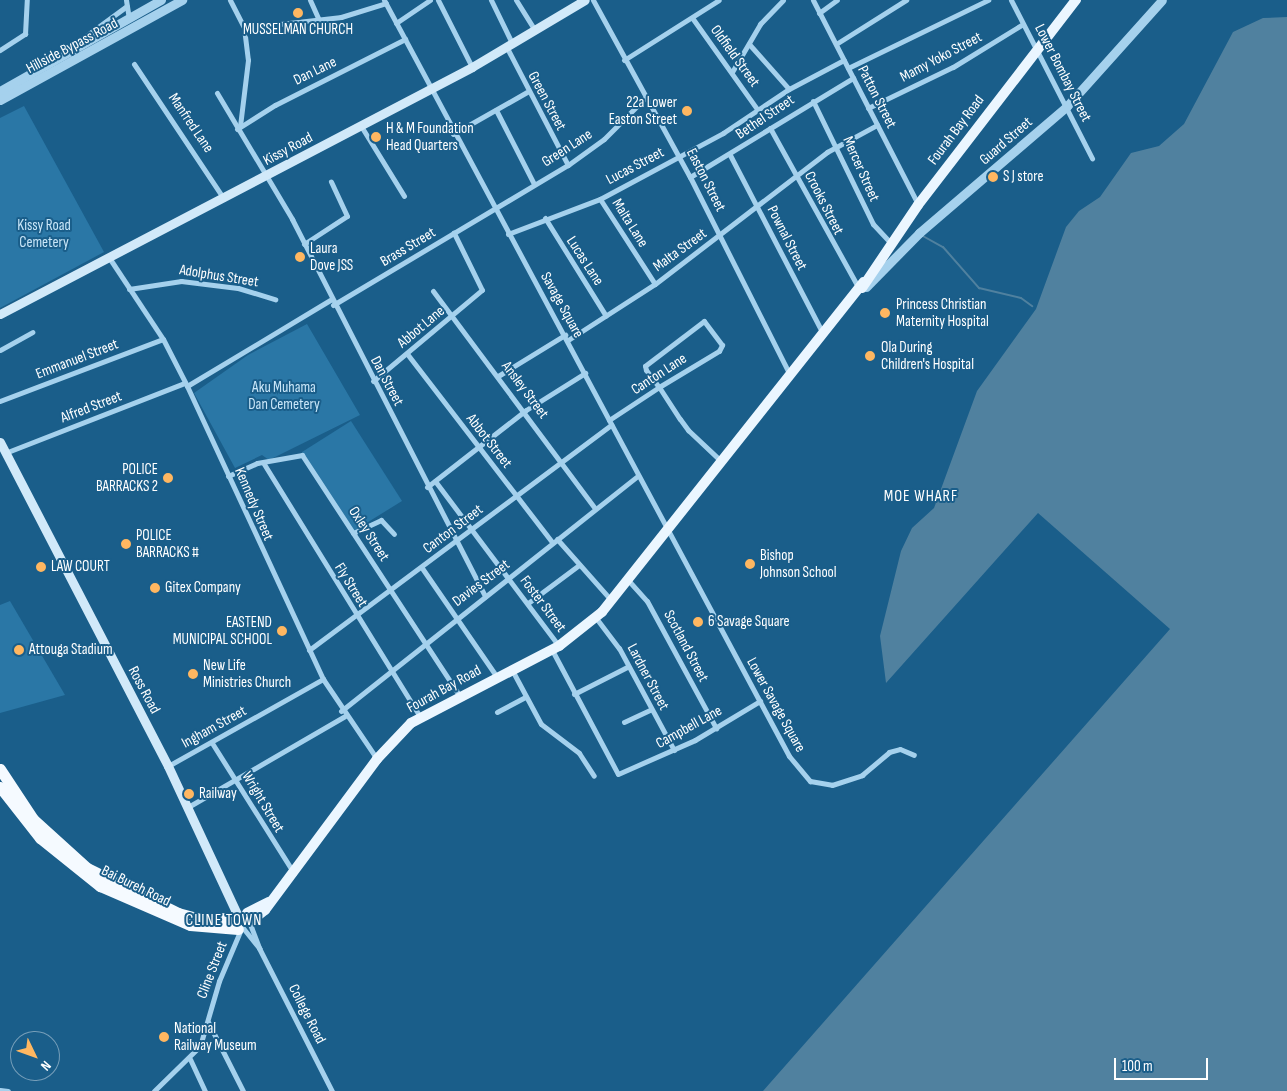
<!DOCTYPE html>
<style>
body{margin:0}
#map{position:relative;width:1287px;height:1091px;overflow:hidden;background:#1a5e8a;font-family:"Sofia Sans Condensed",sans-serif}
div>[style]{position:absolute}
.green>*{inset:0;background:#2a77a6}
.water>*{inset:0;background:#50819f}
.stream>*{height:2px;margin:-1px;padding:0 1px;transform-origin:1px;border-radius:1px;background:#50819f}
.pedestrian>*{height:4.5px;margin:-2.25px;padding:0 2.25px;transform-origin:2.25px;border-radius:2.25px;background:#a5d1ed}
.minor>*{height:5px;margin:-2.5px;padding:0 2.5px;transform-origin:2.5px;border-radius:2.5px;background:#a5d1ed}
.tertiary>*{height:9px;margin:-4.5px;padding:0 4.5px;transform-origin:4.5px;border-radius:4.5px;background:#a5d1ed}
.secondary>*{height:9px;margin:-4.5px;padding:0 4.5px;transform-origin:4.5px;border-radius:4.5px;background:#d1e9f9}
.primary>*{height:10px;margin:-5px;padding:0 5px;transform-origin:5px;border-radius:5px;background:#ebf6ff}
.trunk>*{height:11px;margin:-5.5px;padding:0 5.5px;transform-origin:5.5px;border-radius:5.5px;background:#f5faff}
.dots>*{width:14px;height:14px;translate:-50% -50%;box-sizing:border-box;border:2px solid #1a5e8a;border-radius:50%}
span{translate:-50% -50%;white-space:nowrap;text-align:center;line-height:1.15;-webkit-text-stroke:4px #1a5e8a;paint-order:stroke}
.poi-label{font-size:15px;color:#fff}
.right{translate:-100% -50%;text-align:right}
.left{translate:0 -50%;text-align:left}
.street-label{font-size:15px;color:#fff}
.park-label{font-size:15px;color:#cae7f9}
.neighbourhood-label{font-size:16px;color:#fff;letter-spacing:1px}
.north{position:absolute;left:10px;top:1031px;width:50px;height:50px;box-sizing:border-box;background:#1a5e8a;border:1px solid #769eb9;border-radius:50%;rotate:132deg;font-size:14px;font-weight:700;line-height:20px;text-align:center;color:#fff}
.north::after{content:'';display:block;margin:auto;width:18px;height:22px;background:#ffb761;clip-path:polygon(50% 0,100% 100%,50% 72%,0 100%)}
.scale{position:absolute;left:1114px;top:1058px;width:94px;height:22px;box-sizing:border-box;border:2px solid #fff;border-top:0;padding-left:6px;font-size:15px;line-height:18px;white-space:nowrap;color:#fff;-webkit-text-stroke:4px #1a5e8a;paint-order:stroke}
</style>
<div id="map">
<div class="green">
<div style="clip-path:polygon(24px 106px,104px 252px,0 308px,0 118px)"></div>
<div style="clip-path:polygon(307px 324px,360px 415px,269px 460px,262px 455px,235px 468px,194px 393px,248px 355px)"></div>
<div style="clip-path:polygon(351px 421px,402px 501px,352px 532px,302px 452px)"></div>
<div style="clip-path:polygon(10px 601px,65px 695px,0 713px,0 605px)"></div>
</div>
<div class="water">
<div style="clip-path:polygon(1287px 17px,1287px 1091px,763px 1091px,1170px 629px,1038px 513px,886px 683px,880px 636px,901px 551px,912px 528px,934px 508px,977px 391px,1036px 309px,1066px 227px,1079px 211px,1100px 197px,1131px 153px,1159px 146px,1184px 124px,1233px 32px,1263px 18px)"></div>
</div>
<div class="stream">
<div style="left:921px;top:235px;width:25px;rotate:29deg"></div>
<div style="left:943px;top:247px;width:55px;rotate:48.7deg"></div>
<div style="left:979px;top:288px;width:43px;rotate:13.4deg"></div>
<div style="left:1021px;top:298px;width:14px;rotate:36deg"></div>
</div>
<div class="pedestrian">
<div style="left:75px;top:44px;width:64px;rotate:-36.2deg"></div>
</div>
<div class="minor">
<div style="left:126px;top:0;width:19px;rotate:81deg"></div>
<div style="left:230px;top:0;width:31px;rotate:63deg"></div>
<div style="left:244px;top:28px;width:32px;rotate:83deg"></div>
<div style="left:248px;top:60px;width:66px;rotate:96.9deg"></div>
<div style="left:310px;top:0;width:22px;rotate:66deg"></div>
<div style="left:384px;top:0;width:858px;rotate:61.82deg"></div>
<div style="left:789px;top:756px;width:33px;rotate:50deg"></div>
<div style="left:810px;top:781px;width:22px;rotate:10deg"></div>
<div style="left:832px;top:785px;width:32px;rotate:-18deg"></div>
<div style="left:862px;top:775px;width:35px;rotate:-40deg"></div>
<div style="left:889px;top:752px;width:11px;rotate:-15deg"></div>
<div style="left:900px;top:749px;width:15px;rotate:23deg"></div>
<div style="left:438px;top:0;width:75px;rotate:63.1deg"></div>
<div style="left:491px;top:0;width:48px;rotate:64deg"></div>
<div style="left:516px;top:0;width:34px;rotate:58deg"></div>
<div style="left:593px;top:0;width:202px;rotate:61.3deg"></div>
<div style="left:690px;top:177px;width:222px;rotate:63.2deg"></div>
<div style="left:813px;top:0;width:229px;rotate:62.8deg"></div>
<div style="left:1011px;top:0;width:178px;rotate:62.9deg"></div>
<div style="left:819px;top:13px;width:22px;rotate:-36deg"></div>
<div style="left:693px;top:19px;width:110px;rotate:54.6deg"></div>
<div style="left:396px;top:23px;width:41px;rotate:-34.1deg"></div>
<div style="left:244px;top:28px;width:98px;rotate:-6.5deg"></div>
<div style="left:341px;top:17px;width:47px;rotate:-17.3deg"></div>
<div style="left:749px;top:44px;width:60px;rotate:48.4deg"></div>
<div style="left:836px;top:44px;width:83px;rotate:-32.2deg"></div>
<div style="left:507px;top:48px;width:132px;rotate:62.5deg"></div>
<div style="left:0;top:50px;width:30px;rotate:-33deg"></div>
<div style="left:25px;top:34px;width:34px;rotate:-87deg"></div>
<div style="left:624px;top:60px;width:112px;rotate:-32.3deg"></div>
<div style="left:134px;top:64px;width:162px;rotate:56.3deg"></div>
<div style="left:848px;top:68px;width:156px;rotate:-25.9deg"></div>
<div style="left:732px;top:72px;width:56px;rotate:-59.7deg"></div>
<div style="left:760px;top:24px;width:33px;rotate:-46deg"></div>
<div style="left:217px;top:93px;width:147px;rotate:59.2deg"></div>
<div style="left:292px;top:219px;width:424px;rotate:62.9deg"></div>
<div style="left:813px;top:101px;width:137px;rotate:64deg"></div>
<div style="left:873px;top:224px;width:26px;rotate:47deg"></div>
<div style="left:868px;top:108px;width:94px;rotate:-25.8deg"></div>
<div style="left:953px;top:67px;width:82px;rotate:-31.6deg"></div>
<div style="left:496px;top:110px;width:83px;rotate:62.8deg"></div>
<div style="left:361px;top:126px;width:82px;rotate:58.4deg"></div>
<div style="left:770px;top:128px;width:182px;rotate:61deg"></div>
<div style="left:237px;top:129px;width:45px;rotate:-32.3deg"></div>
<div style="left:275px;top:105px;width:146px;rotate:-26.9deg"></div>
<div style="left:453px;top:134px;width:85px;rotate:-29.6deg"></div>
<div style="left:730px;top:155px;width:199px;rotate:62.5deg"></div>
<div style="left:690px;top:177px;width:191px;rotate:-31.3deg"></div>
<div style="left:600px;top:199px;width:101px;rotate:57.1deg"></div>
<div style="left:545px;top:218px;width:115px;rotate:58.1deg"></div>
<div style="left:508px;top:234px;width:98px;rotate:-20.8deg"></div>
<div style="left:600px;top:199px;width:140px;rotate:-28.2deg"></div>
<div style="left:723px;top:133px;width:79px;rotate:-33.7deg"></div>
<div style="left:789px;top:89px;width:62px;rotate:-27.8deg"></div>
<div style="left:304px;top:244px;width:51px;rotate:-33.1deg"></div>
<div style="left:347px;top:216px;width:38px;rotate:-115deg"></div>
<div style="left:110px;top:259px;width:96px;rotate:56.5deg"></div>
<div style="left:163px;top:339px;width:53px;rotate:62.9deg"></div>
<div style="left:187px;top:386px;width:323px;rotate:65.1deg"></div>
<div style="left:323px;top:679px;width:97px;rotate:56deg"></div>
<div style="left:129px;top:289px;width:53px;rotate:-8.7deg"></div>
<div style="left:181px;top:281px;width:57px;rotate:7deg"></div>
<div style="left:238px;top:288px;width:39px;rotate:17deg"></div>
<div style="left:433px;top:291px;width:269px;rotate:53.3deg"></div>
<div style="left:333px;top:305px;width:274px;rotate:-30.8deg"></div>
<div style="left:568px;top:165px;width:44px;rotate:-35.8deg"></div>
<div style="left:604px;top:139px;width:59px;rotate:-45deg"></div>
<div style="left:568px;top:340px;width:103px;rotate:-32.8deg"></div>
<div style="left:655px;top:284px;width:217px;rotate:-37.5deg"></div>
<div style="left:827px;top:152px;width:57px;rotate:-28.4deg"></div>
<div style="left:0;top:350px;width:37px;rotate:-29deg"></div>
<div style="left:408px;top:355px;width:236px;rotate:52.4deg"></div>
<div style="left:498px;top:376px;width:79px;rotate:-31.5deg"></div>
<div style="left:373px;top:381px;width:142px;rotate:-39.9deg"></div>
<div style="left:482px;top:290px;width:64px;rotate:-116.2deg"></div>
<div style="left:187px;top:386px;width:167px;rotate:-31deg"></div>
<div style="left:0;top:401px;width:174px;rotate:-20.8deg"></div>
<div style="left:609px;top:420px;width:60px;rotate:-33.4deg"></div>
<div style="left:659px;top:387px;width:70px;rotate:-31deg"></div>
<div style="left:719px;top:351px;width:7px;rotate:-63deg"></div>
<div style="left:722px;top:345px;width:30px;rotate:-127deg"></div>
<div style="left:704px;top:321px;width:74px;rotate:142.7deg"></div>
<div style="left:645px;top:366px;width:4px;rotate:76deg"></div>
<div style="left:646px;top:370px;width:21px;rotate:53deg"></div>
<div style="left:659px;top:387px;width:38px;rotate:57deg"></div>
<div style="left:680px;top:419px;width:14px;rotate:54deg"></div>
<div style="left:688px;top:430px;width:45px;rotate:43.2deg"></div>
<div style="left:5px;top:453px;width:193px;rotate:-21.3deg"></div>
<div style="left:264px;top:464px;width:297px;rotate:58.3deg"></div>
<div style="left:228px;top:476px;width:32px;rotate:-24deg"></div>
<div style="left:257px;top:463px;width:46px;rotate:-10.1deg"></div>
<div style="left:302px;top:455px;width:287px;rotate:56.8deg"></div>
<div style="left:435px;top:481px;width:206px;rotate:53.1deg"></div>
<div style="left:427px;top:487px;width:125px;rotate:-37.9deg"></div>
<div style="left:526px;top:410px;width:70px;rotate:-32.1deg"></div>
<div style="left:353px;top:533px;width:31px;rotate:-25deg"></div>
<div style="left:381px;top:520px;width:19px;rotate:47deg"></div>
<div style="left:557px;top:539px;width:81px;rotate:48.5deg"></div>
<div style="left:422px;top:568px;width:132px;rotate:55.5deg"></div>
<div style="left:628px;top:580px;width:28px;rotate:48deg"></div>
<div style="left:647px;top:601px;width:145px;rotate:61.5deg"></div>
<div style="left:528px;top:603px;width:64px;rotate:-36.7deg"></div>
<div style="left:596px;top:618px;width:38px;rotate:53deg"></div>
<div style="left:619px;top:648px;width:116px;rotate:61.7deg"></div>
<div style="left:309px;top:650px;width:377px;rotate:-36.7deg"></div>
<div style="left:552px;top:650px;width:140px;rotate:62deg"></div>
<div style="left:618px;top:774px;width:84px;rotate:-23.8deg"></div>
<div style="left:695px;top:740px;width:76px;rotate:-31deg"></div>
<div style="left:512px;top:670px;width:61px;rotate:61.8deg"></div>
<div style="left:541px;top:724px;width:48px;rotate:37.3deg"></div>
<div style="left:579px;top:753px;width:27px;rotate:57deg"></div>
<div style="left:574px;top:694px;width:59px;rotate:-27deg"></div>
<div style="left:341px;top:711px;width:379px;rotate:-38.4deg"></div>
<div style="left:497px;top:712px;width:32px;rotate:-28deg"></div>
<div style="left:624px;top:722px;width:29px;rotate:-25deg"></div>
<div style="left:212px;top:743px;width:154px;rotate:57.8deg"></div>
<div style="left:168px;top:766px;width:178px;rotate:-29.3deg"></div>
<div style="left:188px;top:807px;width:181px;rotate:-30.1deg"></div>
<div style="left:250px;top:924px;width:26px;rotate:69deg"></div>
<div style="left:243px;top:928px;width:26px;rotate:51deg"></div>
<div style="left:259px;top:948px;width:161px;rotate:63deg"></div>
<div style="left:208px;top:1022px;width:77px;rotate:63.1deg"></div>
<div style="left:190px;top:1059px;width:35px;rotate:65deg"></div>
<div style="left:0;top:1090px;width:8px;rotate:7deg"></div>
<div style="left:154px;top:1091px;width:64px;rotate:-44.4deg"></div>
<div style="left:200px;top:1046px;width:68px;rotate:-73.7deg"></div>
<div style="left:219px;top:981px;width:56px;rotate:-67.1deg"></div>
</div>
<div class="tertiary">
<div style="left:0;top:91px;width:185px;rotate:-29.5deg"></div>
<div style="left:0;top:100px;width:208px;rotate:-28.8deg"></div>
<div style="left:866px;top:287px;width:76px;rotate:-45.5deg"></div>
<div style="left:919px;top:233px;width:195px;rotate:-40.6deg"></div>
<div style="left:1067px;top:106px;width:142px;rotate:-48.1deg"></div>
</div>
<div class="secondary">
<div style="left:0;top:314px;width:533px;rotate:-27.62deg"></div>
<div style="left:472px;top:67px;width:131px;rotate:-30.7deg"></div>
<div style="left:0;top:442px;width:365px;rotate:62.6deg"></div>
<div style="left:168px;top:766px;width:163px;rotate:65deg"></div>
</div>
<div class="primary">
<div style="left:862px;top:288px;width:100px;rotate:-56deg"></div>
<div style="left:918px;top:205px;width:259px;rotate:-52.4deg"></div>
<div style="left:247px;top:913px;width:25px;rotate:-27deg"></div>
<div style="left:251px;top:921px;width:18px;rotate:-38deg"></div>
<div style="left:265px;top:910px;width:188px;rotate:-53.4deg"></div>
<div style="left:377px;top:759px;width:50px;rotate:-46.6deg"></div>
<div style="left:411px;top:723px;width:167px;rotate:-27.5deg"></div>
<div style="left:559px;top:646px;width:55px;rotate:-38.3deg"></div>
<div style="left:602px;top:612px;width:421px;rotate:-51.6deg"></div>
</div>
<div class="trunk">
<div style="left:0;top:769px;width:60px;rotate:56.6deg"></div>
<div style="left:33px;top:819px;width:73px;rotate:42.2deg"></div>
<div style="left:87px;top:868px;width:102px;rotate:26.3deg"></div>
<div style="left:178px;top:913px;width:24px;rotate:15deg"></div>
<div style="left:201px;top:919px;width:35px;rotate:-2deg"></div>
<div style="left:0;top:787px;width:65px;rotate:51.9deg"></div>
<div style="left:40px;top:838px;width:77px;rotate:38.7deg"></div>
<div style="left:100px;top:886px;width:98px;rotate:23.4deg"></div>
<div style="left:190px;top:925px;width:48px;rotate:4.8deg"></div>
</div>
<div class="dots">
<div style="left:298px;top:13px;background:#ffb761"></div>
<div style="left:687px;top:111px;background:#ffb761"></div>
<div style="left:376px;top:137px;background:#ffb761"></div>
<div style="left:993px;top:177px;background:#ffb761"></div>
<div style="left:300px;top:257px;background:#ffb761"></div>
<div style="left:885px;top:313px;background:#ffb761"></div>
<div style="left:870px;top:356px;background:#ffb761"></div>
<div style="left:168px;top:478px;background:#ffb761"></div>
<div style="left:126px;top:544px;background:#ffb761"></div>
<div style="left:750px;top:564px;background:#ffb761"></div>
<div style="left:41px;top:567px;background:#ffb761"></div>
<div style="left:155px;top:588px;background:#ffb761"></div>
<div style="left:698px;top:622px;background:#ffb761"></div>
<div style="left:282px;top:631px;background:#ffb761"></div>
<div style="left:19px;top:650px;background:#ffb761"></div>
<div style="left:193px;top:674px;background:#ffb761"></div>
<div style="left:189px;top:794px;background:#ffb761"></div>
<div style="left:164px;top:1037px;background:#ffb761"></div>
</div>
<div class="poi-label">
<span style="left:298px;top:30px">MUSSELMAN CHURCH</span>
<span class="right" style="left:677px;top:111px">22a Lower<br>Easton Street</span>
<span class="left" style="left:386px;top:137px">H &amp; M Foundation<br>Head Quarters</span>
<span class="left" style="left:1003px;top:177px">S J store</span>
<span class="left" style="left:310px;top:257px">Laura<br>Dove JSS</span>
<span class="left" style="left:896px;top:313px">Princess Christian<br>Maternity Hospital</span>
<span class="left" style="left:881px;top:356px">Ola During<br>Children's Hospital</span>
<span class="right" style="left:158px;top:478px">POLICE<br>BARRACKS 2</span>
<span class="left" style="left:136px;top:544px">POLICE<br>BARRACKS #</span>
<span class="left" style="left:760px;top:564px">Bishop<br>Johnson School</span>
<span class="left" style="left:51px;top:567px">LAW COURT</span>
<span class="left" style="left:165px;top:588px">Gitex Company</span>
<span class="right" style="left:272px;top:631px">EASTEND<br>MUNICIPAL SCHOOL</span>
<span class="left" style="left:708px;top:622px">6 Savage Square</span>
<span class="left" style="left:29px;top:650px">Attouga Stadium</span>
<span class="left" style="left:203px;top:674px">New Life<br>Ministries Church</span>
<span class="left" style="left:199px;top:794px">Railway</span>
<span class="left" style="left:174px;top:1037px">National<br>Railway Museum</span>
</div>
<div class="street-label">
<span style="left:72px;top:46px;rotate:-28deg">Hillside Bypass Road</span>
<span style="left:735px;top:56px;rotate:54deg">Oldfield Street</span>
<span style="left:941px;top:57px;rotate:-28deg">Mamy Yoko Street</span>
<span style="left:315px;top:71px;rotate:-26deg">Dan Lane</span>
<span style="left:1063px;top:73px;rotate:63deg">Lower Bombay Street</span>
<span style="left:877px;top:97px;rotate:63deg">Patton Street</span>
<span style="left:547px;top:101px;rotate:62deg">Green Street</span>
<span style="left:765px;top:117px;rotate:-34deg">Bethel Street</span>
<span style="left:191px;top:123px;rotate:56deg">Manfred Lane</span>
<span style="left:956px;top:130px;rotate:-53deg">Fourah Bay Road</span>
<span style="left:1006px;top:141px;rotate:-41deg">Guard Street</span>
<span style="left:567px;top:148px;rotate:-33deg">Green Lane</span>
<span style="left:288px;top:149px;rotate:-28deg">Kissy Road</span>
<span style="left:635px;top:166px;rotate:-28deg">Lucas Street</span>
<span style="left:861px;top:169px;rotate:66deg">Mercer Street</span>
<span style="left:706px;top:180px;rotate:63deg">Easton Street</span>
<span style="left:824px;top:203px;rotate:63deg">Crooks Street</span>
<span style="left:630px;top:223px;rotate:58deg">Malta Lane</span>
<span style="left:787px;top:238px;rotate:63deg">Pownal Street</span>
<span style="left:408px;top:247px;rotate:-31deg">Brass Street</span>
<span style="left:680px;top:250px;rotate:-36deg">Malta Street</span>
<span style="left:585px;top:261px;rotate:57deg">Lucas Lane</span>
<span style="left:219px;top:276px;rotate:9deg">Adolphus Street</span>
<span style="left:562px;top:305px;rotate:61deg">Savage Square</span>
<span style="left:421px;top:327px;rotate:-40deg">Abbot Lane</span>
<span style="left:77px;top:359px;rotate:-21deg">Emmanuel Street</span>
<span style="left:659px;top:374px;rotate:-33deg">Canton Lane</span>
<span style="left:387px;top:381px;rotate:62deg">Dan Street</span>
<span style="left:525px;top:390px;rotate:53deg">Ansley Street</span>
<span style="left:91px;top:407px;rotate:-21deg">Alfred Street</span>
<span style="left:489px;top:441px;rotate:52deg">Abbot Street</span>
<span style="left:254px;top:504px;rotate:67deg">Kennedy Street</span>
<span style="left:453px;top:529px;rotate:-37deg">Canton Street</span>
<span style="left:369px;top:534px;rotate:57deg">Oxley Street</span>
<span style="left:481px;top:583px;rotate:-37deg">Davies Street</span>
<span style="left:351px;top:585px;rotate:58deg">Fly Street</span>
<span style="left:543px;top:604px;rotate:53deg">Foster Street</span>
<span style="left:686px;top:646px;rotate:62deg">Scotland Street</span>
<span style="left:648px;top:677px;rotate:62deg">Lardner Street</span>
<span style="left:444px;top:689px;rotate:-29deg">Fourah Bay Road</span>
<span style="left:144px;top:690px;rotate:62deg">Ross Road</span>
<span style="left:776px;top:705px;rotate:61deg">Lower Savage Square</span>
<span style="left:214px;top:727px;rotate:-29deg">Ingham Street</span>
<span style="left:689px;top:727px;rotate:-29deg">Campbell Lane</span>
<span style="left:263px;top:802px;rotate:59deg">Wright Street</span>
<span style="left:136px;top:886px;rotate:26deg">Bai Bureh Road</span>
<span style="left:212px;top:970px;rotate:-69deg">Cline Street</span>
<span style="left:307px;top:1014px;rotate:63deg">College Road</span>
</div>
<div class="park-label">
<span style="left:44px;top:234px">Kissy Road<br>Cemetery</span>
<span style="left:284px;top:396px">Aku Muhama<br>Dan Cemetery</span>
</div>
<div class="neighbourhood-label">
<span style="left:921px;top:497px">MOE WHARF</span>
<span style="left:224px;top:921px">CLINE TOWN</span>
</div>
<div class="north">N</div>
<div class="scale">100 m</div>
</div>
